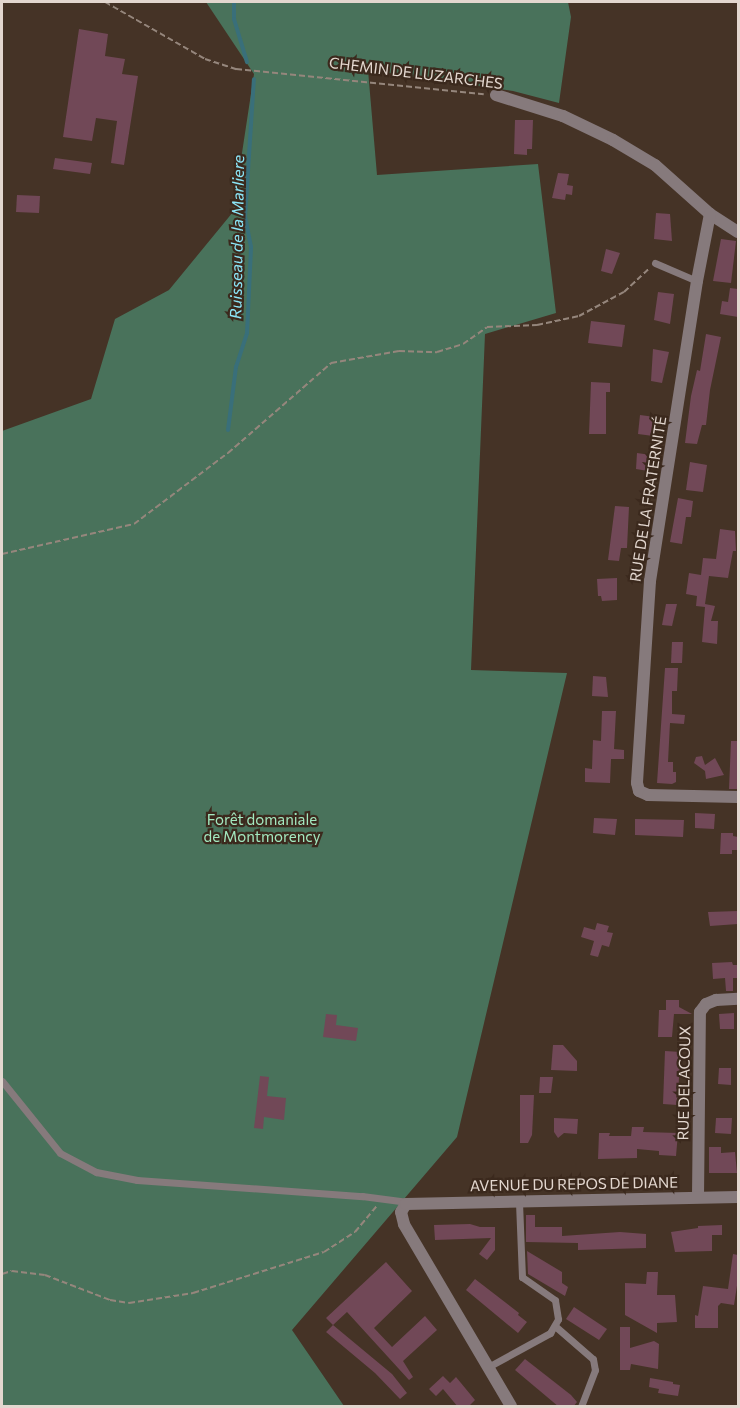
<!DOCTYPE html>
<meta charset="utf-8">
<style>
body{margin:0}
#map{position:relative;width:740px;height:1408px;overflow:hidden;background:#453326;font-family:Commissioner,sans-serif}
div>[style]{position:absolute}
.forest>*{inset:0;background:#49725b}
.stream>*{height:4px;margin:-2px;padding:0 2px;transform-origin:2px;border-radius:2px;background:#396f7a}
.building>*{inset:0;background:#714857}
.path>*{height:2px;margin-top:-1px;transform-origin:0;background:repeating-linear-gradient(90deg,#95867c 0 6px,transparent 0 9px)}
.lane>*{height:7px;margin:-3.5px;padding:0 3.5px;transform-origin:3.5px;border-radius:3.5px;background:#867a7c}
.street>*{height:12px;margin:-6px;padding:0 6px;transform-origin:6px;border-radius:6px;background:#867a7c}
span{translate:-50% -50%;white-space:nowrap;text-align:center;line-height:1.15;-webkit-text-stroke:4.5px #3b291d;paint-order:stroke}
.street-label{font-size:15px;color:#e3d7cf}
.park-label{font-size:15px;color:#a3e9c0}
.water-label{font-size:16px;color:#8ce6f8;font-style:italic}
.frame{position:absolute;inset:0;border:3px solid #e3d7cf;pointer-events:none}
</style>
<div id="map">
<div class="forest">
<div style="clip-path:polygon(206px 2px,568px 2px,571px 17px,559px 103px,513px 91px,368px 70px,377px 175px,538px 164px,556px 313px,485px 334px,471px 670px,567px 673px,457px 1137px,292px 1330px,344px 1406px,2px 1406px,2px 431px,91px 399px,115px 319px,169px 290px,233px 212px,254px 74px)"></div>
</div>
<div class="stream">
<div style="left:234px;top:2px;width:17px;rotate:90deg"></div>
<div style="left:234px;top:19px;width:45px;rotate:73.2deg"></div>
<div style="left:228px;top:430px;width:64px;rotate:-82.8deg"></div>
<div style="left:236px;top:367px;width:36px;rotate:-72deg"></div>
<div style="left:247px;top:333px;width:86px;rotate:-87.3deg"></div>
<div style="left:251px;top:247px;width:31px;rotate:-101deg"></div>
<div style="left:245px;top:217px;width:138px;rotate:-86.3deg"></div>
</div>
<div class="building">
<div style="clip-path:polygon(79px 29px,108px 34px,105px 56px,125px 59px,122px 74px,138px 76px,124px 165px,111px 163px,117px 121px,96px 118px,92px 141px,63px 137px)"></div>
<div style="clip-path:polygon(515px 120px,533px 120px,532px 149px,527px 149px,527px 155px,514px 154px)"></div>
<div style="clip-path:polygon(55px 158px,92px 163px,90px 174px,53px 169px)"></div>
<div style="clip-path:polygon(558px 173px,569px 174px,567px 185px,573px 186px,572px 195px,566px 194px,565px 200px,552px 198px)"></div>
<div style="clip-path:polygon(17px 195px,40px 196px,39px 213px,16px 212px)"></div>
<div style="clip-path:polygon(656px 213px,670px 214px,672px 241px,654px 239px)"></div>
<div style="clip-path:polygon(721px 239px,736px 241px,731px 283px,713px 281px)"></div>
<div style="clip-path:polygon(606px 249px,620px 253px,612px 274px,601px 271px)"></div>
<div style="clip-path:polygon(730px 288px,738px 289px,738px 317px,720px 314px,722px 301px,728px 302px)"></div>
<div style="clip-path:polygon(658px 292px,674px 294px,670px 324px,654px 320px)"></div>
<div style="clip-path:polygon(591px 321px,625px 325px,622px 347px,588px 343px)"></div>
<div style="clip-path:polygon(706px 334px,721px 337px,710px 390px,706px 425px,702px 425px,697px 444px,685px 443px,691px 396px,697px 370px,700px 371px)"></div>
<div style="clip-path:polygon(653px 349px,669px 352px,662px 383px,651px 381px)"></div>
<div style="clip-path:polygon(591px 382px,610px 383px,610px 392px,606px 392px,606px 434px,589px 434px)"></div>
<div style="clip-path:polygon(640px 415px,655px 417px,653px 436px,638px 434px)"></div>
<div style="clip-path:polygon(637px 453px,651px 455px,648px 471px,636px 469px)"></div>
<div style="clip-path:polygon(690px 462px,707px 465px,703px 492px,686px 490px)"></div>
<div style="clip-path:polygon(678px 498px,693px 501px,691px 517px,686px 517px,682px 544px,670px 542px)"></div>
<div style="clip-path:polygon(615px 506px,629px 507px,627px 548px,621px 548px,619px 561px,608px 560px)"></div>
<div style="clip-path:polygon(720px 529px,735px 531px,736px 551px,733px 551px,728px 578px,709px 576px,705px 604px,715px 606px,711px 621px,718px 621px,717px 644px,702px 642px,705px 607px,696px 606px,697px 596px,686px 594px,689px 573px,701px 575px,703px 558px,716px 559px)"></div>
<div style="clip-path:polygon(617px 578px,617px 600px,602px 601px,601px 596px,598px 596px,597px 579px)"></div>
<div style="clip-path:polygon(666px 604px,677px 604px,672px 626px,662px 625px)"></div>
<div style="clip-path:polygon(672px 642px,683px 642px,682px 663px,671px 663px)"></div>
<div style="clip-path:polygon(665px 668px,678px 668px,677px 691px,672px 691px,672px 714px,685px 715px,684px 724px,670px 723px,668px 762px,673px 762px,673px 772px,676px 772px,676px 782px,672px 784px,657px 783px)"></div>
<div style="clip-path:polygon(593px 676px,606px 677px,608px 697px,592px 696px)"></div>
<div style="clip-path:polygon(602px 711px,616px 711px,614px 749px,624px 750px,624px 759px,611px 759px,610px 783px,585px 782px,585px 768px,592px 769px,593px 740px,601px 741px)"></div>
<div style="clip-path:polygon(731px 741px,738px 741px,738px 789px,729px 789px)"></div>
<div style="clip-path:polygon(702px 756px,705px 765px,715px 758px,724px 775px,706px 779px,705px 771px,694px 763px,696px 757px)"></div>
<div style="clip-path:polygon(695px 813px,715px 814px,714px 829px,695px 828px)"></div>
<div style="clip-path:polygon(594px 818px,617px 819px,615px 835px,593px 833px)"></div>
<div style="clip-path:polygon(635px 819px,684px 820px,683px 837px,635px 835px)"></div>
<div style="clip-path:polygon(721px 833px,733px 833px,733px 836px,738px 837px,738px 850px,732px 850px,732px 854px,720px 854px)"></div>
<div style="clip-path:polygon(738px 911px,738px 924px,710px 926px,708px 912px)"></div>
<div style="clip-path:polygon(597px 923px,609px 926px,607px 932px,613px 933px,609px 947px,602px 945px,598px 957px,590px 955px,594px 941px,581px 937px,584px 927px,595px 930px)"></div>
<div style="clip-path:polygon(732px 962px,733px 965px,738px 965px,738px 978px,733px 978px,733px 991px,726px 991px,725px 978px,713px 979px,712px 963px)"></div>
<div style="clip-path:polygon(666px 1000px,679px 1000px,679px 1007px,692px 1014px,674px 1014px,672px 1037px,658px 1037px,659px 1010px,666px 1010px)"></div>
<div style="clip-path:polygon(734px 1013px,734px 1029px,720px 1029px,719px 1014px)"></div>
<div style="clip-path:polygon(326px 1014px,337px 1015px,336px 1025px,358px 1028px,356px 1041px,323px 1037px)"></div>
<div style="clip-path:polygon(553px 1045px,563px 1045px,577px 1061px,577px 1071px,551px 1070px)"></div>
<div style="clip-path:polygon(665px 1051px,681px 1052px,677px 1105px,663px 1104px)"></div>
<div style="clip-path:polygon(719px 1068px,731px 1068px,731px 1085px,718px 1084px)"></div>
<div style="clip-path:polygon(260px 1076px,269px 1077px,267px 1096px,286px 1098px,284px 1120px,264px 1117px,263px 1129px,254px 1128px)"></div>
<div style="clip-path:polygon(540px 1077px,553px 1077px,551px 1093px,539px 1093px)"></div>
<div style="clip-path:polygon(520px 1095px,534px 1095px,532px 1135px,528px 1143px,520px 1143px)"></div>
<div style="clip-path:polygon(554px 1118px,578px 1119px,577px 1134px,564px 1133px,558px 1138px,554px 1132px)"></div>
<div style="clip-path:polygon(716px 1118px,732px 1118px,731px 1134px,715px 1133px)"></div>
<div style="clip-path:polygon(632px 1127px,644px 1127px,643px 1132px,678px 1133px,676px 1156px,659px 1155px,659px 1151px,637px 1149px,637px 1158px,598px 1159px,599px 1133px,610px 1133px,609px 1136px,631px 1136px)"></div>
<div style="clip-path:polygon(709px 1147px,721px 1147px,721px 1153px,735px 1152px,737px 1173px,709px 1173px)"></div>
<div style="clip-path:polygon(526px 1215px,535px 1215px,535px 1227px,562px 1227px,562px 1236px,620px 1232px,646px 1234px,646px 1248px,578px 1250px,578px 1243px,526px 1242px)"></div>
<div style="clip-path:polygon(470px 1224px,480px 1227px,495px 1227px,495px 1250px,487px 1260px,479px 1254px,491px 1238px,435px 1240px,434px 1225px)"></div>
<div style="clip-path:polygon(722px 1225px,722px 1235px,712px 1235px,712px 1251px,675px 1252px,671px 1232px,698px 1228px,698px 1226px)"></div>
<div style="clip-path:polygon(527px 1251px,562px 1272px,562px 1283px,568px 1287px,565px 1296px,528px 1274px)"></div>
<div style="clip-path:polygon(733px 1254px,738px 1255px,738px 1279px,734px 1305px,721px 1303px,718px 1306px,718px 1328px,695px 1328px,695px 1315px,698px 1316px,703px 1286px,728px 1289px)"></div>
<div style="clip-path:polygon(386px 1262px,412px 1291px,374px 1328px,392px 1347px,425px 1316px,437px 1330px,403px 1361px,413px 1377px,409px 1380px,347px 1312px,333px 1325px,326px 1318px)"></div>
<div style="clip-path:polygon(647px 1272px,658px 1272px,657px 1295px,675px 1295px,677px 1322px,657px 1323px,657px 1333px,625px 1315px,625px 1283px,646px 1284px)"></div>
<div style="clip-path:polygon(475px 1279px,519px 1313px,518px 1315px,527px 1322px,518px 1333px,466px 1290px)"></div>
<div style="clip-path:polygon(574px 1307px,607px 1329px,599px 1340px,566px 1319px)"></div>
<div style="clip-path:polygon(333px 1325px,392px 1374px,407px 1393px,400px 1399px,375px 1373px,326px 1332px)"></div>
<div style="clip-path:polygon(620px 1327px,630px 1327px,630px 1348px,654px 1341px,659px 1344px,658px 1369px,631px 1364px,630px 1370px,620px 1370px)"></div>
<div style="clip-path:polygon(525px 1359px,571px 1395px,577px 1402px,573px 1407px,559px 1407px,515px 1370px)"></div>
<div style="clip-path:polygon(443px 1376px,450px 1383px,456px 1377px,475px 1400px,468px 1407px,458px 1407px,443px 1389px,436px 1396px,429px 1389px)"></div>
<div style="clip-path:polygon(650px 1378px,673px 1382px,673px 1384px,680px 1385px,678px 1396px,658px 1393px,659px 1389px,649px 1387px)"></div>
</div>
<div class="path">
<div style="left:105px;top:2px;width:115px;rotate:29.7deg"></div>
<div style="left:205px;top:59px;width:33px;rotate:18deg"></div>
<div style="left:236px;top:69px;width:249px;rotate:5.8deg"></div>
<div style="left:2px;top:554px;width:135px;rotate:-12.8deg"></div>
<div style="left:134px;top:524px;width:118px;rotate:-37.1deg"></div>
<div style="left:228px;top:453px;width:137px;rotate:-41.1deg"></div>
<div style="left:331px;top:363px;width:69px;rotate:-10deg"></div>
<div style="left:399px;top:351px;width:38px;rotate:2deg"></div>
<div style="left:437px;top:352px;width:27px;rotate:-17deg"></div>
<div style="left:463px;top:344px;width:29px;rotate:-35deg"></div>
<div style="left:487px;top:327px;width:50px;rotate:-2.3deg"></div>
<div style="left:537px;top:325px;width:43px;rotate:-12.1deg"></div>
<div style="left:579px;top:316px;width:51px;rotate:-28.1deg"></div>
<div style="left:624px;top:292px;width:34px;rotate:-43deg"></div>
<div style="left:2px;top:1274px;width:10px;rotate:-17deg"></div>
<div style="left:12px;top:1271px;width:33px;rotate:7deg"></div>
<div style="left:45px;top:1275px;width:70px;rotate:21deg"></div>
<div style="left:110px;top:1300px;width:19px;rotate:9deg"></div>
<div style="left:129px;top:1303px;width:65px;rotate:-8.9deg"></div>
<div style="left:193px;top:1293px;width:137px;rotate:-17.4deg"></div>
<div style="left:324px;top:1252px;width:37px;rotate:-33deg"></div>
<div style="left:355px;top:1232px;width:34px;rotate:-50deg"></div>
</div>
<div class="lane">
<div style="left:655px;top:263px;width:46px;rotate:23.2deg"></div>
<div style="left:2px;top:1081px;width:92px;rotate:51.1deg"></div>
<div style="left:60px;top:1153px;width:41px;rotate:27.8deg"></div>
<div style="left:96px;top:1172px;width:42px;rotate:11deg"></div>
<div style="left:137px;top:1180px;width:226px;rotate:4.1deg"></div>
<div style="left:362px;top:1196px;width:46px;rotate:7.4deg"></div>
<div style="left:555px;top:1326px;width:50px;rotate:41deg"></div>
<div style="left:593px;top:1359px;width:11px;rotate:80deg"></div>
<div style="left:595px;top:1370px;width:39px;rotate:111deg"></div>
<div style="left:488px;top:1367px;width:71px;rotate:-28.7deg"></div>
<div style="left:550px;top:1333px;width:16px;rotate:-60deg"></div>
<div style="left:558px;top:1319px;width:19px;rotate:-99deg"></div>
<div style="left:555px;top:1300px;width:40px;rotate:-145.1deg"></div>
<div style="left:522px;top:1277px;width:76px;rotate:-92.3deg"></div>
</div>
<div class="street">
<div style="left:496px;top:95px;width:70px;rotate:17.4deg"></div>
<div style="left:563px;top:116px;width:55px;rotate:25.6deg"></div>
<div style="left:613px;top:140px;width:49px;rotate:30.8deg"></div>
<div style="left:655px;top:165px;width:74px;rotate:41.7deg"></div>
<div style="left:710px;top:214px;width:33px;rotate:33deg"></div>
<div style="left:710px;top:214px;width:68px;rotate:101deg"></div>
<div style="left:697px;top:281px;width:304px;rotate:98.9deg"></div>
<div style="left:650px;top:581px;width:202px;rotate:93.7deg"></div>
<div style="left:637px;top:783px;width:8px;rotate:76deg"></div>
<div style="left:639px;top:791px;width:10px;rotate:24deg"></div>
<div style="left:648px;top:795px;width:90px;rotate:1.3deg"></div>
<div style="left:698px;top:1197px;width:185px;rotate:-89.4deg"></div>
<div style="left:700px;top:1012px;width:10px;rotate:-53deg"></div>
<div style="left:706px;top:1004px;width:11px;rotate:-22deg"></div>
<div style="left:716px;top:1000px;width:22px;rotate:-3deg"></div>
<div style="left:511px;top:1406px;width:211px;rotate:-120.5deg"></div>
<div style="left:404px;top:1224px;width:12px;rotate:-104deg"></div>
<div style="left:401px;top:1212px;width:9px;rotate:-58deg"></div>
<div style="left:406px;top:1204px;width:332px;rotate:-1.2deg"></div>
</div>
<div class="street-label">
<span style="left:416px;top:73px;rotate:7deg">CHEMIN DE LUZARCHES</span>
<span style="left:648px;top:499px;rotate:-81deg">RUE DE LA FRATERNITÉ</span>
<span style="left:684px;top:1083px;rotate:-89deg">RUE DELACOUX</span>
<span style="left:574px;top:1184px;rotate:-1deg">AVENUE DU REPOS DE DIANE</span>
</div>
<div class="park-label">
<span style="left:262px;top:828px">Forêt domaniale<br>de Montmorency</span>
</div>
<div class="water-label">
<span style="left:237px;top:237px;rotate:-89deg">Ruisseau de la Marliere</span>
</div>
<div class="frame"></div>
</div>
